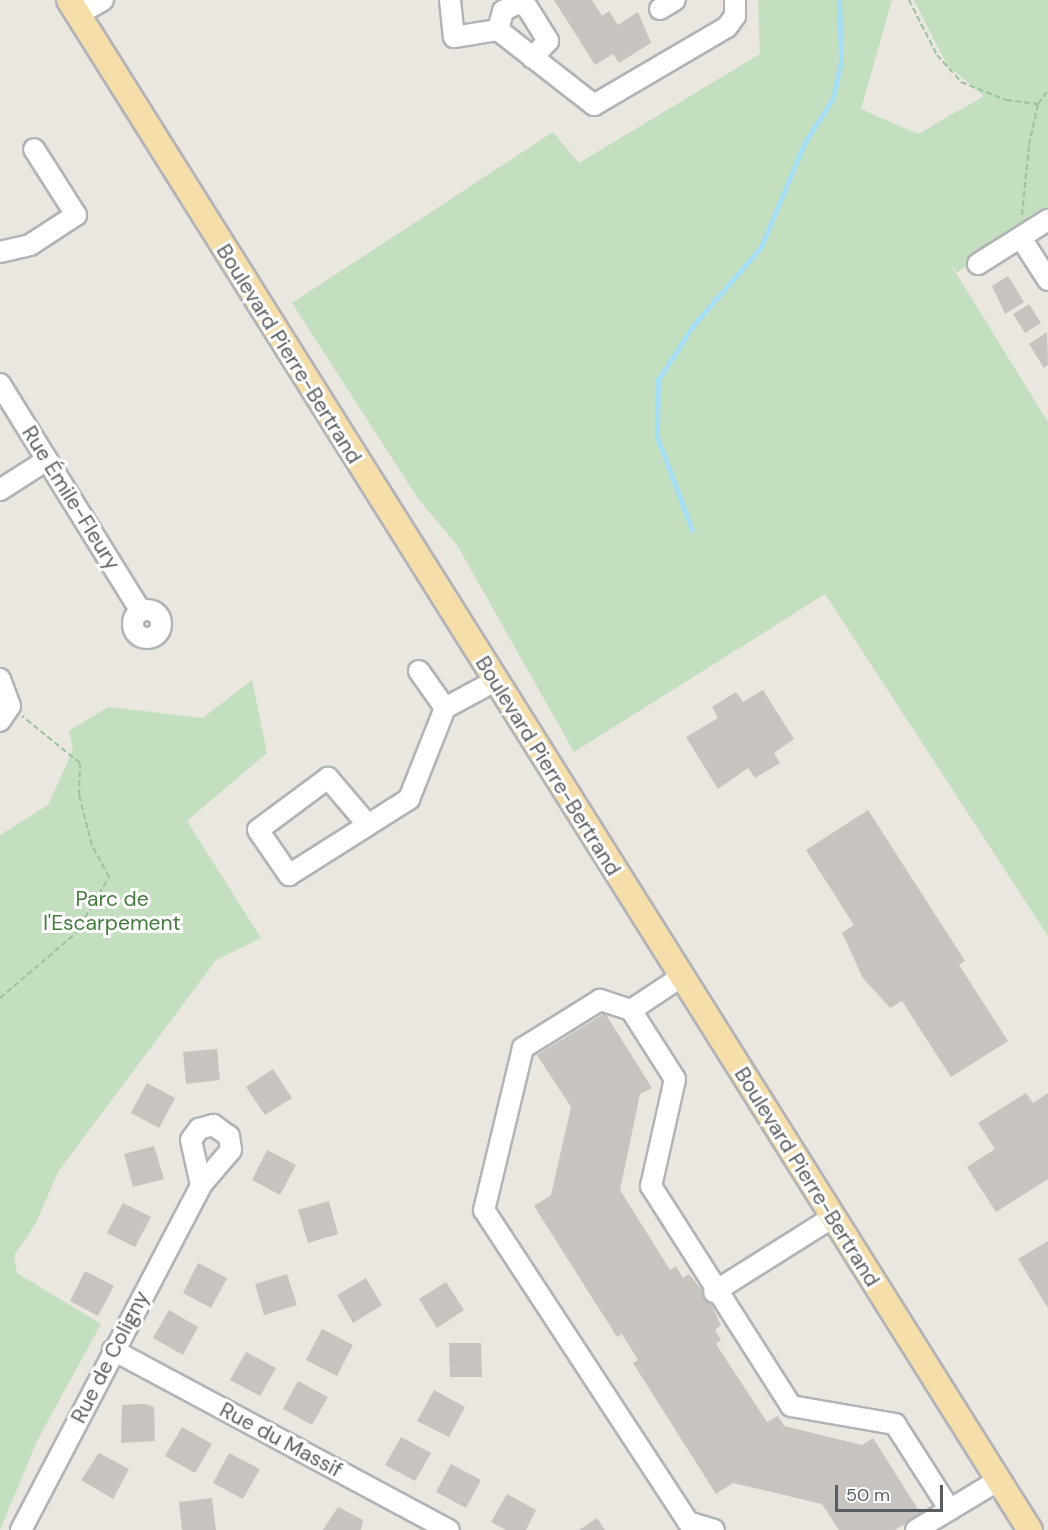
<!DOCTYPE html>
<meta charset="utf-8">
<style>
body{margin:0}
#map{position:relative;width:1048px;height:1530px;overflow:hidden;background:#eae6e0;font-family:"DM Sans",sans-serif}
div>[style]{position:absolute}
.green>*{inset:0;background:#c3dfbf}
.stream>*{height:4.5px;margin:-2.25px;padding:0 2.25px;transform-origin:2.25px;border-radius:2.25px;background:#a6def4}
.building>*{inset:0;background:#c7c3bf}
.path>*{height:2px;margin-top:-1px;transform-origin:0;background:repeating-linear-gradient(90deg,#9ac29f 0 6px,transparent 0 9px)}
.roads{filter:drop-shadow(2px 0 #b1b3b6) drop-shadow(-2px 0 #b1b3b6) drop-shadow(0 2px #b1b3b6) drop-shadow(0 -2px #b1b3b6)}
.minor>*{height:20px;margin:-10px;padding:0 10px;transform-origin:10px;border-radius:10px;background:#fff}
.minor>.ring{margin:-10px;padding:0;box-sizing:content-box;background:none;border:20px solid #fff;border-radius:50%}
.major>*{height:24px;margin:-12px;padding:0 12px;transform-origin:12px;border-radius:12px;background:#f5deaa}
span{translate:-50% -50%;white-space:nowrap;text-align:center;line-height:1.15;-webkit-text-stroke:6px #fff;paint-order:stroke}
.street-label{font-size:21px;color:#595d5f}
.park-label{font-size:21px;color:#427b3c}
.scale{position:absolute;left:835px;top:1485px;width:108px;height:27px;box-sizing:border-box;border:3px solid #595d5f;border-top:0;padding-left:8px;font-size:18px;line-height:21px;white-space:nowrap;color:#595d5f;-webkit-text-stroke:4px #fff;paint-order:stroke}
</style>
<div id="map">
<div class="green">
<div style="clip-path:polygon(758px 0,892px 0,861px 109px,918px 134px,984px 96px,947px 65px,914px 0,1048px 0,1048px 218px,957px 272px,946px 257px,1048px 422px,1048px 936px,825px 594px,574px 752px,457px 545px,419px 500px,292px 303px,553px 132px,579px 163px,760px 54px)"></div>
<div style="clip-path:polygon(252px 680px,267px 753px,187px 821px,261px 938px,216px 960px,58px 1172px,36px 1223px,14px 1256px,17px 1273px,101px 1324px,37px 1441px,0 1530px,0 835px,48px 805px,73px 750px,69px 731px,108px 707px,203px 718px)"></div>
</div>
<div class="stream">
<div style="left:692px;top:530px;width:99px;rotate:-110.6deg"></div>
<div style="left:657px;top:437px;width:57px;rotate:-89deg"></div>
<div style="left:658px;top:380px;width:64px;rotate:-57.1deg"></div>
<div style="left:693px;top:326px;width:104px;rotate:-49.3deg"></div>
<div style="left:761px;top:247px;width:112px;rotate:-67.3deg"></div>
<div style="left:804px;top:144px;width:54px;rotate:-57.8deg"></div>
<div style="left:833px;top:98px;width:39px;rotate:-78deg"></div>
<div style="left:841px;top:60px;width:60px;rotate:-91.9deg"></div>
</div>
<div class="building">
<div style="clip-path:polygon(554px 0,592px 0,602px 16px,609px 11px,618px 25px,638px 12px,651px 43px,619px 63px,613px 54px,595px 65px)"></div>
<div style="clip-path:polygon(1008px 276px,1024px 302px,1005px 314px,992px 286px)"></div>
<div style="clip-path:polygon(1029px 304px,1041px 323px,1025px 333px,1013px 314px)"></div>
<div style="clip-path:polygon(1047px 332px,1048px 365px,1044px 368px,1029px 344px)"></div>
<div style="clip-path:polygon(763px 690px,794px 739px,774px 753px,780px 763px,755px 778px,748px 768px,718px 789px,686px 737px,718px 718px,712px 707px,736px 692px,743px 702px)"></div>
<div style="clip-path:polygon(868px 810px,965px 961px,959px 965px,1008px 1041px,951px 1077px,902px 1001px,890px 1008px,863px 978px,842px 933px,854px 925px,806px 850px)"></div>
<div style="clip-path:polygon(605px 1013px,652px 1088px,640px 1094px,620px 1190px,670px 1270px,676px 1266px,683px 1278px,689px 1274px,708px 1298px,721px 1325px,715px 1330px,721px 1340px,716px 1344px,767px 1422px,778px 1416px,784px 1426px,862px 1445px,873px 1438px,921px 1514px,895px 1530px,839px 1530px,822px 1504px,733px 1483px,716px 1494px,633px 1363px,638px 1360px,622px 1334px,617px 1337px,534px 1206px,551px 1195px,571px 1107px,537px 1055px)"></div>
<div style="clip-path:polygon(217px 1049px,220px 1080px,186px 1084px,183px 1052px)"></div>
<div style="clip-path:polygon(273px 1069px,292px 1098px,265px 1115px,246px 1087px)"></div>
<div style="clip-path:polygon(147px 1083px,175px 1098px,159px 1128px,131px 1113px)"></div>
<div style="clip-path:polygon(1026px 1093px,1033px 1103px,1048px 1093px,1048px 1179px,996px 1212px,967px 1167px,995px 1149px,978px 1123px)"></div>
<div style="clip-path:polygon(154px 1146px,164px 1179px,133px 1187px,124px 1154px)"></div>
<div style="clip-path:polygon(267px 1150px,296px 1165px,280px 1195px,252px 1180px)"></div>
<div style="clip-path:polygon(329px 1201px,338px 1234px,308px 1243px,298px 1210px)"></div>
<div style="clip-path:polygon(123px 1203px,151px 1217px,135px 1247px,107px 1233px)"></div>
<div style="clip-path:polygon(1048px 1241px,1048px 1308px,1018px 1259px)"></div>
<div style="clip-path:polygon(198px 1263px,227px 1278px,211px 1308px,183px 1293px)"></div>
<div style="clip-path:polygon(85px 1271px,114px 1286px,98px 1316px,70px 1301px)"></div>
<div style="clip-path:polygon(287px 1274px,297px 1305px,264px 1315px,255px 1284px)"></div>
<div style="clip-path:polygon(366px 1278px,382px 1305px,353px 1323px,337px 1295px)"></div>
<div style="clip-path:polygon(446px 1282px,464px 1310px,437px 1328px,419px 1299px)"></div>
<div style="clip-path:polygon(169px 1310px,198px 1327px,183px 1355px,153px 1338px)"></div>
<div style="clip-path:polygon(322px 1329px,353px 1345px,337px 1376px,306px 1360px)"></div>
<div style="clip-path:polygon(449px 1343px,481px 1343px,482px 1377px,450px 1377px)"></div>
<div style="clip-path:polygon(246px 1352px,276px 1368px,260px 1396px,230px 1380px)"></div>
<div style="clip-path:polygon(298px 1381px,328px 1397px,312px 1425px,283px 1409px)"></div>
<div style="clip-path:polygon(434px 1390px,465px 1407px,449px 1437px,417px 1421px)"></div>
<div style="clip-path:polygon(145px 1404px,154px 1407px,155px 1441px,121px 1443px,122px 1405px)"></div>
<div style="clip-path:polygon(182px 1427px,212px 1444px,195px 1473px,165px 1456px)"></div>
<div style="clip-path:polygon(401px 1437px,431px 1453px,415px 1481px,385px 1465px)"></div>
<div style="clip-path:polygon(99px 1453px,129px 1469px,113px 1499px,81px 1480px)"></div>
<div style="clip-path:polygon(229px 1453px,260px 1469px,243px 1499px,213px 1483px)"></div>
<div style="clip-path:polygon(451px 1464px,481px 1480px,466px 1508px,436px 1492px)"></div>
<div style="clip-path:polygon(507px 1494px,536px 1510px,526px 1530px,506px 1530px,491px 1522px)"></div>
<div style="clip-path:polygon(212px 1498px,216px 1530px,182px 1530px,179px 1502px)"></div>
<div style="clip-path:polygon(338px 1507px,363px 1520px,361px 1530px,323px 1530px)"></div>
<div style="clip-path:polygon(597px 1518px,605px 1530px,579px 1530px)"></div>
</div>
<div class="path">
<div style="left:909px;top:0;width:62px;rotate:63deg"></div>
<div style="left:937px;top:55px;width:36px;rotate:48deg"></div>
<div style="left:961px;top:82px;width:48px;rotate:21.8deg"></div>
<div style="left:1006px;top:100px;width:32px;rotate:7deg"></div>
<div style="left:1022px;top:215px;width:70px;rotate:-84.3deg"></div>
<div style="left:1029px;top:145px;width:42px;rotate:-77.6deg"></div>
<div style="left:1038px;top:104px;width:17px;rotate:-54deg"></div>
<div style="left:0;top:998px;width:100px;rotate:-40.5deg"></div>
<div style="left:76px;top:933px;width:65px;rotate:-59.5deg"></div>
<div style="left:109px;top:877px;width:36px;rotate:-118deg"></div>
<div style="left:92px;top:845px;width:52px;rotate:-104.6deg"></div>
<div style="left:79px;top:795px;width:32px;rotate:-88deg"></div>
<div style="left:80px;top:763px;width:75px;rotate:-141deg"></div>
</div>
<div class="roads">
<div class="minor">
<div style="left:450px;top:0;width:37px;rotate:84deg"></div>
<div style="left:454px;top:37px;width:45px;rotate:-9deg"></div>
<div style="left:498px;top:30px;width:122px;rotate:38deg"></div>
<div style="left:594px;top:105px;width:154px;rotate:-30.4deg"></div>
<div style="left:727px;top:27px;width:14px;rotate:-54deg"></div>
<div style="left:735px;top:16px;width:16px;rotate:-90deg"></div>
<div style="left:660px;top:9px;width:17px;rotate:-31deg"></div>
<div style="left:77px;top:15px;width:30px;rotate:-30deg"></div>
<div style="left:498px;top:30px;width:20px;rotate:-75deg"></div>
<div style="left:503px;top:11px;width:17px;rotate:-28deg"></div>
<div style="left:518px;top:3px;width:10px;rotate:24deg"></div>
<div style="left:527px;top:7px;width:40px;rotate:58deg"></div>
<div style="left:548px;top:41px;width:23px;rotate:133deg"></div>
<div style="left:1021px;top:238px;width:50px;rotate:57.3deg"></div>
<div style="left:0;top:252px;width:31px;rotate:-13deg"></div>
<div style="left:30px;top:245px;width:55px;rotate:-33.1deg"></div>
<div style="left:76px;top:215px;width:78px;rotate:-122.5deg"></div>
<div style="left:978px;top:264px;width:83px;rotate:-32.2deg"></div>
<div style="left:0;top:384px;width:267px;rotate:58.2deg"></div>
<div style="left:0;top:490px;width:56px;rotate:-32.6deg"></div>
<div class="ring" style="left:133px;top:610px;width:8px;height:8px"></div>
<div style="left:419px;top:671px;width:45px;rotate:54.9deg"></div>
<div style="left:445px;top:708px;width:57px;rotate:-28.4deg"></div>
<div style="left:0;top:679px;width:29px;rotate:70deg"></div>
<div style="left:10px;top:706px;width:18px;rotate:124deg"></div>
<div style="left:368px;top:825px;width:62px;rotate:-130.4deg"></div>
<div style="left:328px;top:778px;width:87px;rotate:143.4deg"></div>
<div style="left:258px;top:830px;width:55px;rotate:55.4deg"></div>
<div style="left:289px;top:875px;width:93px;rotate:-32.3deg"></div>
<div style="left:368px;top:825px;width:49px;rotate:-32.4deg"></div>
<div style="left:409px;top:799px;width:98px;rotate:-68.4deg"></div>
<div style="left:681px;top:977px;width:60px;rotate:146.6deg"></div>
<div style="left:631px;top:1010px;width:82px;rotate:57.5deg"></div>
<div style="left:675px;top:1079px;width:110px;rotate:102.6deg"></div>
<div style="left:651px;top:1186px;width:261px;rotate:57.5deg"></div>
<div style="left:791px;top:1406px;width:106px;rotate:9.8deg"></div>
<div style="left:895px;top:1424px;width:102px;rotate:57.4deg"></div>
<div style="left:631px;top:1010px;width:33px;rotate:-162deg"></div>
<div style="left:600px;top:1000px;width:91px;rotate:148.1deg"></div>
<div style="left:523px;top:1048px;width:167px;rotate:103.5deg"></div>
<div style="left:484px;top:1210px;width:373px;rotate:56.8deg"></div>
<div style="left:688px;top:1522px;width:27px;rotate:17deg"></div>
<div style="left:213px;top:1125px;width:19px;rotate:35deg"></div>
<div style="left:229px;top:1136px;width:14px;rotate:82deg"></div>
<div style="left:231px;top:1150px;width:46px;rotate:130.6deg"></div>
<div style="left:201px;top:1185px;width:46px;rotate:-102.5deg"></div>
<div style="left:191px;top:1140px;width:14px;rotate:-54deg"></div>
<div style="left:199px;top:1129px;width:15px;rotate:-16deg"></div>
<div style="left:714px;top:1292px;width:141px;rotate:-32.2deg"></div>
<div style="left:113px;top:1350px;width:381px;rotate:28.2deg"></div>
<div style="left:21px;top:1530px;width:389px;rotate:-62.4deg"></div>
<div style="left:916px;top:1530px;width:97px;rotate:-31.1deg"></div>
</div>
<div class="major">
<div style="left:69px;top:0;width:1807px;rotate:57.87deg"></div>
</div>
</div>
<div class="street-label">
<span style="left:289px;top:354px;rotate:58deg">Boulevard Pierre-Bertrand</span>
<span style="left:71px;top:498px;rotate:58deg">Rue Émile-Fleury</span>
<span style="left:548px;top:766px;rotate:58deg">Boulevard Pierre-Bertrand</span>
<span style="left:807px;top:1177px;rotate:58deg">Boulevard Pierre-Bertrand</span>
<span style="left:110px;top:1357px;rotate:-63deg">Rue de Coligny</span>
<span style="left:281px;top:1440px;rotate:28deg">Rue du Massif</span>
</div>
<div class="park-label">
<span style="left:112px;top:911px">Parc de<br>l'Escarpement</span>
</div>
<div class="scale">50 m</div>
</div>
